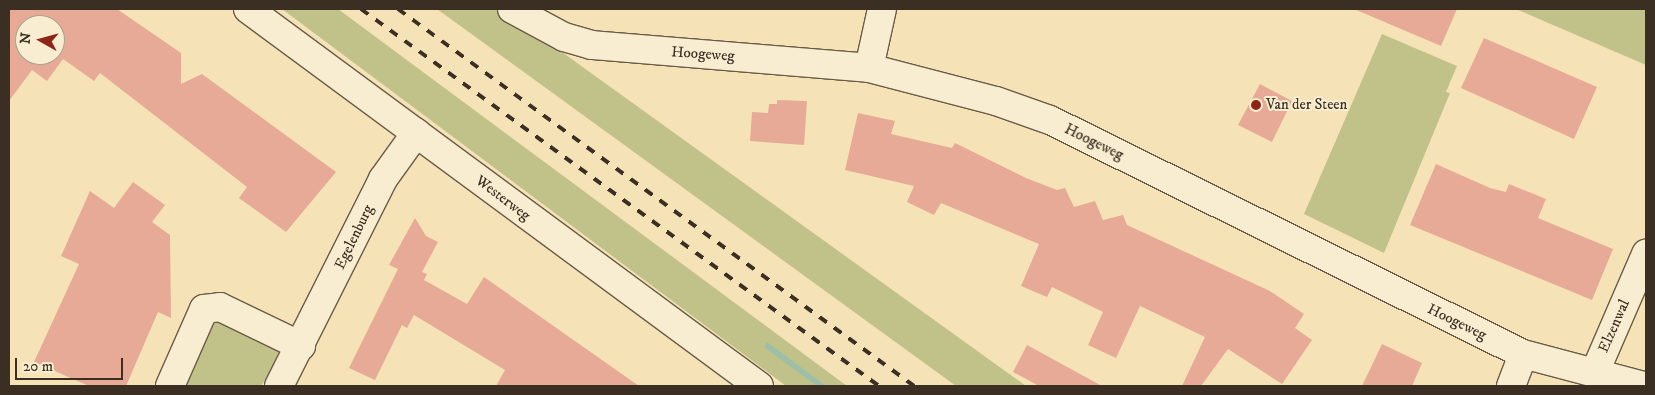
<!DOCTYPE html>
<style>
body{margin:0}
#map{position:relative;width:1655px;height:395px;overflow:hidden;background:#f5e3b7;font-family:"IM FELL DW Pica",serif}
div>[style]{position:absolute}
.green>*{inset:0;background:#c1c28a}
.water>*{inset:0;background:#9dbfa8}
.building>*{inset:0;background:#e7aa96}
.roads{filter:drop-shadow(1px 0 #6a5b47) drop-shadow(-1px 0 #6a5b47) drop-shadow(0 1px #6a5b47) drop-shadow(0 -1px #6a5b47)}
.minor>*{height:28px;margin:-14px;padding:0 14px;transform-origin:14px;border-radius:14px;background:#f8edd0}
.rail>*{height:4px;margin-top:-2px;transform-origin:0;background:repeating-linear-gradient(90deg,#3b2e22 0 9px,transparent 0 18px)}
.dots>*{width:14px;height:14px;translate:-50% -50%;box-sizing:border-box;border:2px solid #f8edd0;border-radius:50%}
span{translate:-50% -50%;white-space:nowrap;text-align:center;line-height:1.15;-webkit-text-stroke:4px #f8edd0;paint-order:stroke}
.street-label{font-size:15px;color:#3b2e22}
.poi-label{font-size:15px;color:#3b2e22}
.left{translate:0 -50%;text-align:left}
.frame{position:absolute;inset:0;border:10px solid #3b2e22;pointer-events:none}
.north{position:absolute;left:15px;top:15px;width:50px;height:50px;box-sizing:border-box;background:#f8edd0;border:1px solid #aca18a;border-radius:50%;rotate:277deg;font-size:14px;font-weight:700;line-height:20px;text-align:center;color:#3b2e22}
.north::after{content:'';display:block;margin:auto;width:18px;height:22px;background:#8f2418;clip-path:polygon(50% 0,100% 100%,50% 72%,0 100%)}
.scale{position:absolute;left:15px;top:358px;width:108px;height:22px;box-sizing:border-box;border:2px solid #3b2e22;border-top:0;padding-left:6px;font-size:15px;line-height:18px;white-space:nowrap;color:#3b2e22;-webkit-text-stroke:4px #f8edd0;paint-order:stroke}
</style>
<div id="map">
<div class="green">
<div style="clip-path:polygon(282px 9px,338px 9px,847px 386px,786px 386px)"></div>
<div style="clip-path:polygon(437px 9px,502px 9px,1026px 386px,956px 386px)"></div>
<div style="clip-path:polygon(1516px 9px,1646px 9px,1646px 65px)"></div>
<div style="clip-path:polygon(1382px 34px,1457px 66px,1446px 92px,1450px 93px,1384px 253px,1304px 214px)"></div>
<div style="clip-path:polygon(228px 320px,284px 351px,261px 386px,179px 386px,206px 325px)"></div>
</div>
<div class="water">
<div style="clip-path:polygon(767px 342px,826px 386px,817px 386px,764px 347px)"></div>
</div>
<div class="building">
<div style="clip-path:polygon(evenodd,9px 9px,117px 9px,181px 53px,181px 84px,202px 74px,336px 172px,286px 232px,239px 198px,247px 187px,100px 73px,94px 81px,63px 59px,47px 81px,32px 70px,9px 101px,9px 9px,25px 25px,55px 25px,55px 55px,25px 55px,25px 25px)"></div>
<div style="clip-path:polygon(1354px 9px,1457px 9px,1441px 46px)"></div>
<div style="clip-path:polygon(1484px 38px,1597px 87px,1574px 139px,1461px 88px)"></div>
<div style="clip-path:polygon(1260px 84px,1292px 101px,1272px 142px,1238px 125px)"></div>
<div style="clip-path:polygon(777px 100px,807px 101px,804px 145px,750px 141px,752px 112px,768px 113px,769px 104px,777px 104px)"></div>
<div style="clip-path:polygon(858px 113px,895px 121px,891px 134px,952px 148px,955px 143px,1026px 178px,1057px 190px,1065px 188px,1074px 207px,1095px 201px,1103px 220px,1123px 215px,1127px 225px,1270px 291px,1304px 314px,1295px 328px,1312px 340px,1282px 384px,1228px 349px,1201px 386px,1182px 386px,1205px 337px,1140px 306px,1116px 358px,1088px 345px,1103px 312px,1052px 287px,1047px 297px,1021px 286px,1039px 244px,941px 203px,934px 215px,907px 202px,914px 186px,845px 170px)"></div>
<div style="clip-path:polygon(1436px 164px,1490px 188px,1506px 192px,1509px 184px,1546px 199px,1538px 218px,1613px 249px,1592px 300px,1410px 225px)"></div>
<div style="clip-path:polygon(133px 182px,165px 205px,152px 222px,170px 235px,171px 318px,158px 312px,126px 386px,89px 386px,34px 362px,79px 264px,61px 256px,90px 191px,114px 208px)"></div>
<div style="clip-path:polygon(415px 218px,426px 236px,438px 242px,422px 272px,427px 274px,424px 280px,467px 304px,484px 277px,639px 386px,496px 386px,505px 370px,414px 315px,407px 328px,402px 325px,375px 380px,349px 368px,398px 269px,389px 265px)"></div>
<div style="clip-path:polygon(1382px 344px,1422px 363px,1412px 386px,1362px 386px)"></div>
<div style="clip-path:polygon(1027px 345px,1102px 386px,1039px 386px,1013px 372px)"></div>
</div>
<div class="roads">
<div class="minor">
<div style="left:248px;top:9px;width:635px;rotate:36.42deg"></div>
<div style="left:512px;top:9px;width:59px;rotate:28.3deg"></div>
<div style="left:564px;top:37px;width:29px;rotate:16deg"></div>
<div style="left:592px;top:45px;width:278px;rotate:4.7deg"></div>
<div style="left:869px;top:68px;width:131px;rotate:14.6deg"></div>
<div style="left:996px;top:101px;width:57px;rotate:19.4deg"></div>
<div style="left:1050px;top:120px;width:528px;rotate:26.32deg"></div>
<div style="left:1523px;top:354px;width:125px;rotate:14.8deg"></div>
<div style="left:869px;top:68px;width:60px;rotate:-77.6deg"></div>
<div style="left:1595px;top:372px;width:129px;rotate:-66.6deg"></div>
<div style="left:170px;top:386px;width:84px;rotate:-66.2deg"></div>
<div style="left:204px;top:309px;width:16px;rotate:-7deg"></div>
<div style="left:220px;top:307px;width:90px;rotate:25.7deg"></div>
<div style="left:279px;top:386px;width:232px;rotate:-63.3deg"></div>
<div style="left:383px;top:179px;width:57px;rotate:-54.3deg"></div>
<div style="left:1511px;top:386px;width:34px;rotate:-69deg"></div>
</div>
</div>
<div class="rail">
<div style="left:361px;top:9px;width:641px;rotate:36.05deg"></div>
<div style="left:398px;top:9px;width:639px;rotate:36.15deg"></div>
</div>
<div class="dots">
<div style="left:1256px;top:105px;background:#8f2418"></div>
</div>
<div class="street-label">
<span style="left:703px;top:54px;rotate:4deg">Hoogeweg</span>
<span style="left:1094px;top:142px;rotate:26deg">Hoogeweg</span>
<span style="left:503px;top:198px;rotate:37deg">Westerweg</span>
<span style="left:354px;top:237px;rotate:-64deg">Egelenburg</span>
<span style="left:1457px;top:322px;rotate:26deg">Hoogeweg</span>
<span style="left:1614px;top:326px;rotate:-66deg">Elzenwal</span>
</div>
<div class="poi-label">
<span class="left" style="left:1266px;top:105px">Van der Steen</span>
</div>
<div class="frame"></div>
<div class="north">N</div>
<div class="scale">20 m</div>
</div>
